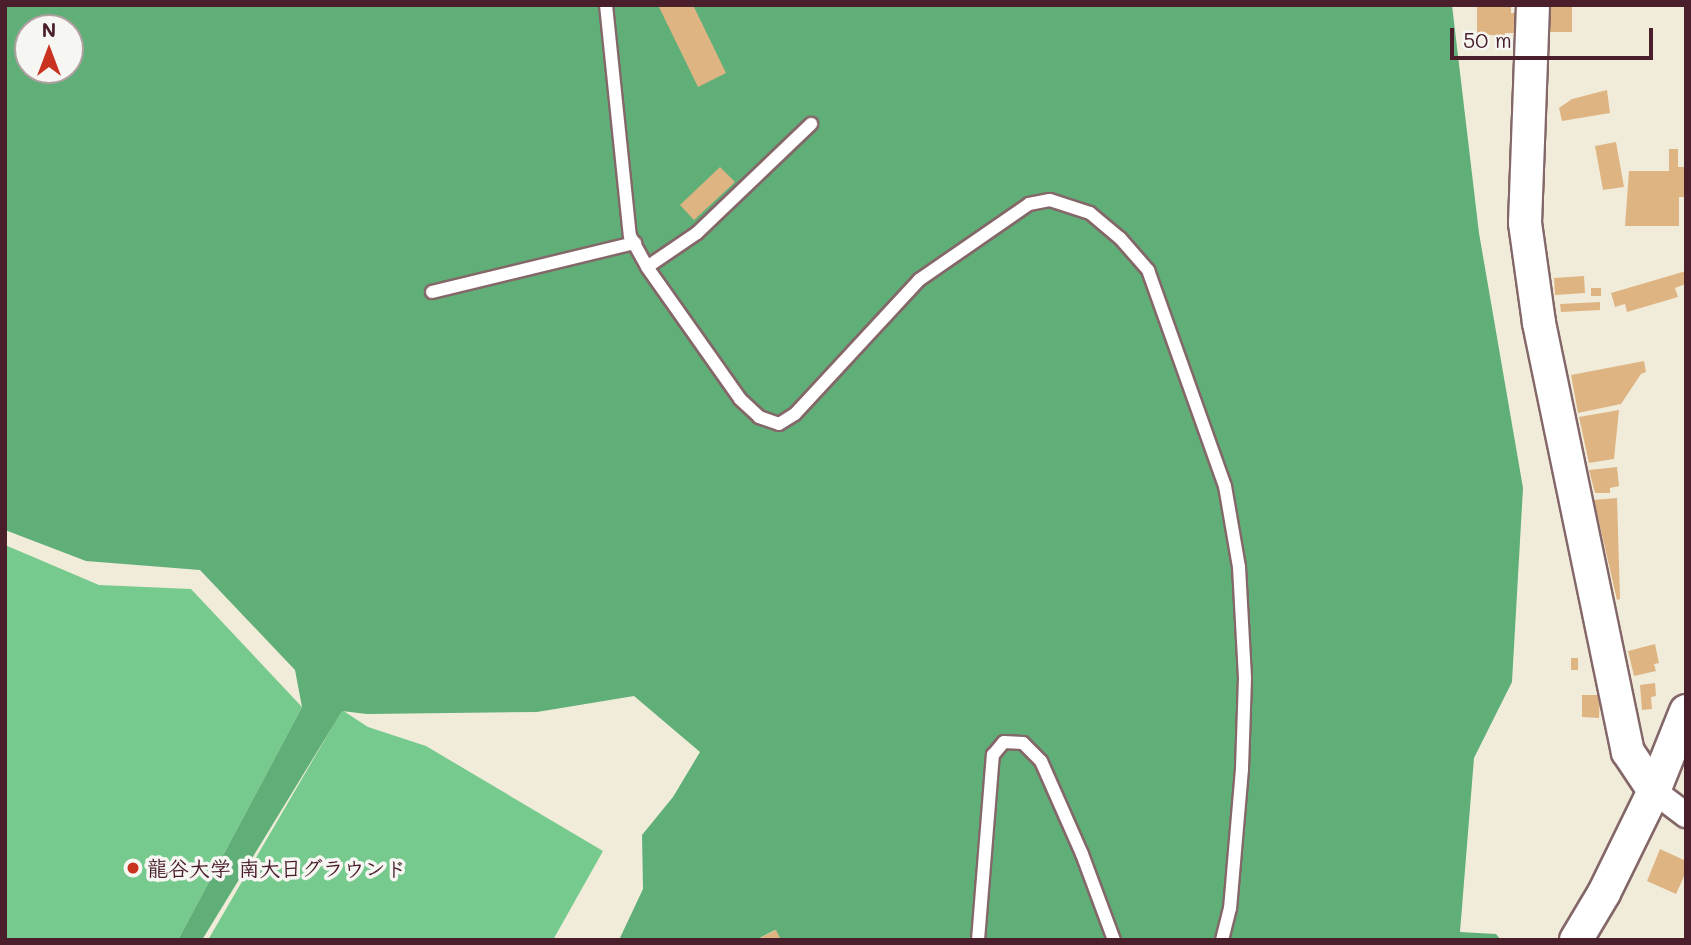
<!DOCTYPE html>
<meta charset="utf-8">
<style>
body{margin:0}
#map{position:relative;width:1691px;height:945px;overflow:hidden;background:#f1ecda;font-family:Mali,"Klee One",sans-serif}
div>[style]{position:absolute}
.green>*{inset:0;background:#76ca8d}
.forest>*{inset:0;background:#60ae78}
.building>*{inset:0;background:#dfb483}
.roads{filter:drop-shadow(2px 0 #846768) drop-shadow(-2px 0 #846768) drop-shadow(0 2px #846768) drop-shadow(0 -2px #846768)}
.service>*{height:12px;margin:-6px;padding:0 6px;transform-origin:6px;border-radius:6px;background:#fff}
.minor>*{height:24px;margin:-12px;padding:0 12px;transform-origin:12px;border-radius:12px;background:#fff}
.tertiary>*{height:32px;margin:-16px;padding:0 16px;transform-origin:16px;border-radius:16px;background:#fff}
.dots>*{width:19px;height:19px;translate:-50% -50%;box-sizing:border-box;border:4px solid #f6f6f2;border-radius:50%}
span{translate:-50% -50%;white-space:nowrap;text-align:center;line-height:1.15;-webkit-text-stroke:7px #f6f6f2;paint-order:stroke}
.poi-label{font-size:21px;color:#4a1f2b;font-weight:700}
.left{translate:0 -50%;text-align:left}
.frame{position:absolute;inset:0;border:7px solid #4a1f2b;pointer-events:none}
.north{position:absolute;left:14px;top:14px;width:70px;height:70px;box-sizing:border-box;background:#f6f6f2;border:2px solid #b1a0a2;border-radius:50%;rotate:0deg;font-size:19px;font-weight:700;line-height:28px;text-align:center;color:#4a1f2b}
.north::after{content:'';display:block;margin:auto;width:24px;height:32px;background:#c8321e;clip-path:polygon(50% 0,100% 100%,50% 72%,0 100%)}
.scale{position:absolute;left:1450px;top:28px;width:203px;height:32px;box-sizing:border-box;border:4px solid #4a1f2b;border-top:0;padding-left:9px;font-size:21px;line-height:24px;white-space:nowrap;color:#4a1f2b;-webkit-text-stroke:5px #f6f6f2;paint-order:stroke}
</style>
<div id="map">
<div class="green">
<div style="clip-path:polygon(5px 545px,99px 585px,191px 589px,302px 707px,178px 940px,5px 940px)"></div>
<div style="clip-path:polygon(342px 710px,368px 727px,426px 746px,603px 851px,553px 940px,208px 940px)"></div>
</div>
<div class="forest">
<div style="clip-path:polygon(evenodd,5px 5px,1452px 5px,1479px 233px,1523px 488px,1512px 682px,1474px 758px,1460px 932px,1496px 934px,1501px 940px,781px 940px,775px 930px,756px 940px,619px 940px,643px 889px,642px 835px,673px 797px,700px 752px,634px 696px,537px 712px,367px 714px,342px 711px,202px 940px,178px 940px,302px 707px,295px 670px,200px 570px,86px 561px,5px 530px,5px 5px,28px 28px,70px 28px,70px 70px,28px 70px,28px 28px)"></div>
</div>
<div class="building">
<div style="clip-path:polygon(658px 5px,693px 5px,726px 73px,698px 87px)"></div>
<div style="clip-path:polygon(1477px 5px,1511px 5px,1511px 13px,1515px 13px,1515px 33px,1505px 33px,1505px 37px,1477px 33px)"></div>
<div style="clip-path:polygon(1549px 5px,1572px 5px,1572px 32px,1549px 32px)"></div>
<div style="clip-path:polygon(1607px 90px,1610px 113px,1562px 121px,1559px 108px,1572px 99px)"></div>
<div style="clip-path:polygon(1616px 142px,1624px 187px,1603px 190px,1595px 146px)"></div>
<div style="clip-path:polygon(1669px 149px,1678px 149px,1678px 167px,1686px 167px,1686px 197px,1679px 197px,1679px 226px,1625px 226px,1629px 171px,1669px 171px)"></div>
<div style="clip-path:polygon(720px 167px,735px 182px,694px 220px,680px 205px)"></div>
<div style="clip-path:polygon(1686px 271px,1686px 284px,1675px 288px,1678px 297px,1627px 312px,1625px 304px,1615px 307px,1611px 293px)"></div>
<div style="clip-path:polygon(1584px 276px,1585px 293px,1555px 295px,1554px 278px)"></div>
<div style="clip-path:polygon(1591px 288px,1601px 288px,1601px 296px,1591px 296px)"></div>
<div style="clip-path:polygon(1600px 302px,1600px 310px,1561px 312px,1560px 304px)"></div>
<div style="clip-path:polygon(1644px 361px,1646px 372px,1641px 374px,1621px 404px,1578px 413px,1571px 375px)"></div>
<div style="clip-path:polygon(1619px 410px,1614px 459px,1589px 463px,1579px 417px)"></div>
<div style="clip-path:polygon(1617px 467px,1619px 486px,1610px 488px,1610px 493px,1595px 493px,1589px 470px)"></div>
<div style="clip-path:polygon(1617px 498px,1620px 599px,1617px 600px,1594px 500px)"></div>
<div style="clip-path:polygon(1655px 644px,1659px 663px,1654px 664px,1656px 671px,1634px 676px,1628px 651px)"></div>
<div style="clip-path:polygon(1571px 658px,1578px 658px,1578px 670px,1571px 670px)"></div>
<div style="clip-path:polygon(1655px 683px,1656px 696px,1651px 697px,1652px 709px,1642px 710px,1640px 685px)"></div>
<div style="clip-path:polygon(1582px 695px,1600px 695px,1599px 718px,1582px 717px)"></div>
<div style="clip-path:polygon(1660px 849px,1686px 861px,1686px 872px,1676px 894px,1647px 881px)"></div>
<div style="clip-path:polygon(776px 930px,781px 940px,756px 940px)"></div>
</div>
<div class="roads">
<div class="service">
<div style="left:606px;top:5px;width:232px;rotate:84.1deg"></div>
<div style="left:630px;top:236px;width:35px;rotate:61deg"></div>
<div style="left:647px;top:267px;width:161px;rotate:54.8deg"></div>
<div style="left:740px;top:399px;width:26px;rotate:43deg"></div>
<div style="left:759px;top:417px;width:21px;rotate:19deg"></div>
<div style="left:779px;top:424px;width:19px;rotate:-32deg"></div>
<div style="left:795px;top:414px;width:183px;rotate:-47.2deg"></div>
<div style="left:919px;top:280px;width:134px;rotate:-34.6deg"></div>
<div style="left:1029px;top:204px;width:21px;rotate:-11deg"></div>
<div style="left:1050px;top:200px;width:42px;rotate:18deg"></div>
<div style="left:1090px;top:213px;width:39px;rotate:40deg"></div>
<div style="left:1120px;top:238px;width:43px;rotate:48.8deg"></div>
<div style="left:1148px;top:270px;width:229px;rotate:70.4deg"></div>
<div style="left:1225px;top:486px;width:82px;rotate:80.2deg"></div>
<div style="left:1239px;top:567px;width:111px;rotate:86.9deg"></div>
<div style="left:1245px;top:678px;width:91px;rotate:91.9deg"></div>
<div style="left:1242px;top:769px;width:140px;rotate:94.9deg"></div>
<div style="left:1230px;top:908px;width:33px;rotate:104deg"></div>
<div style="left:647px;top:267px;width:60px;rotate:-34.2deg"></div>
<div style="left:697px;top:233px;width:158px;rotate:-43.7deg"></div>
<div style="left:432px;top:292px;width:209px;rotate:-13.6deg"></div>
<div style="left:978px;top:940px;width:186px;rotate:-85.4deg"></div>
<div style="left:993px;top:755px;width:17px;rotate:-50deg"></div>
<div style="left:1004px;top:742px;width:19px;rotate:3deg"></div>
<div style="left:1023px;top:743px;width:25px;rotate:45deg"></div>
<div style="left:1041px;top:761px;width:102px;rotate:66.2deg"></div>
<div style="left:1082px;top:854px;width:92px;rotate:69.6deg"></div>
</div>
<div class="minor">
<div style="left:1654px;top:791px;width:40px;rotate:37deg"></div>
</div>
<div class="tertiary">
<div style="left:1533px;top:5px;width:218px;rotate:92.1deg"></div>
<div style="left:1525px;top:223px;width:101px;rotate:82deg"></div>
<div style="left:1539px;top:323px;width:438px;rotate:78.3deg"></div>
<div style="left:1628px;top:752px;width:47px;rotate:56.3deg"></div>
<div style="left:1576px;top:940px;width:55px;rotate:-59.2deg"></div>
<div style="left:1604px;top:893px;width:114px;rotate:-63.9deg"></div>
<div style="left:1654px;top:791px;width:86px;rotate:-68.2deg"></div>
</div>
</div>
<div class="dots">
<div style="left:133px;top:868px;background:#c8321e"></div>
</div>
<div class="poi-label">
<span class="left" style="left:147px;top:868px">龍谷大学 南大日グラウンド</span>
</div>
<div class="frame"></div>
<div class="north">N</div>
<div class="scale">50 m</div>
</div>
